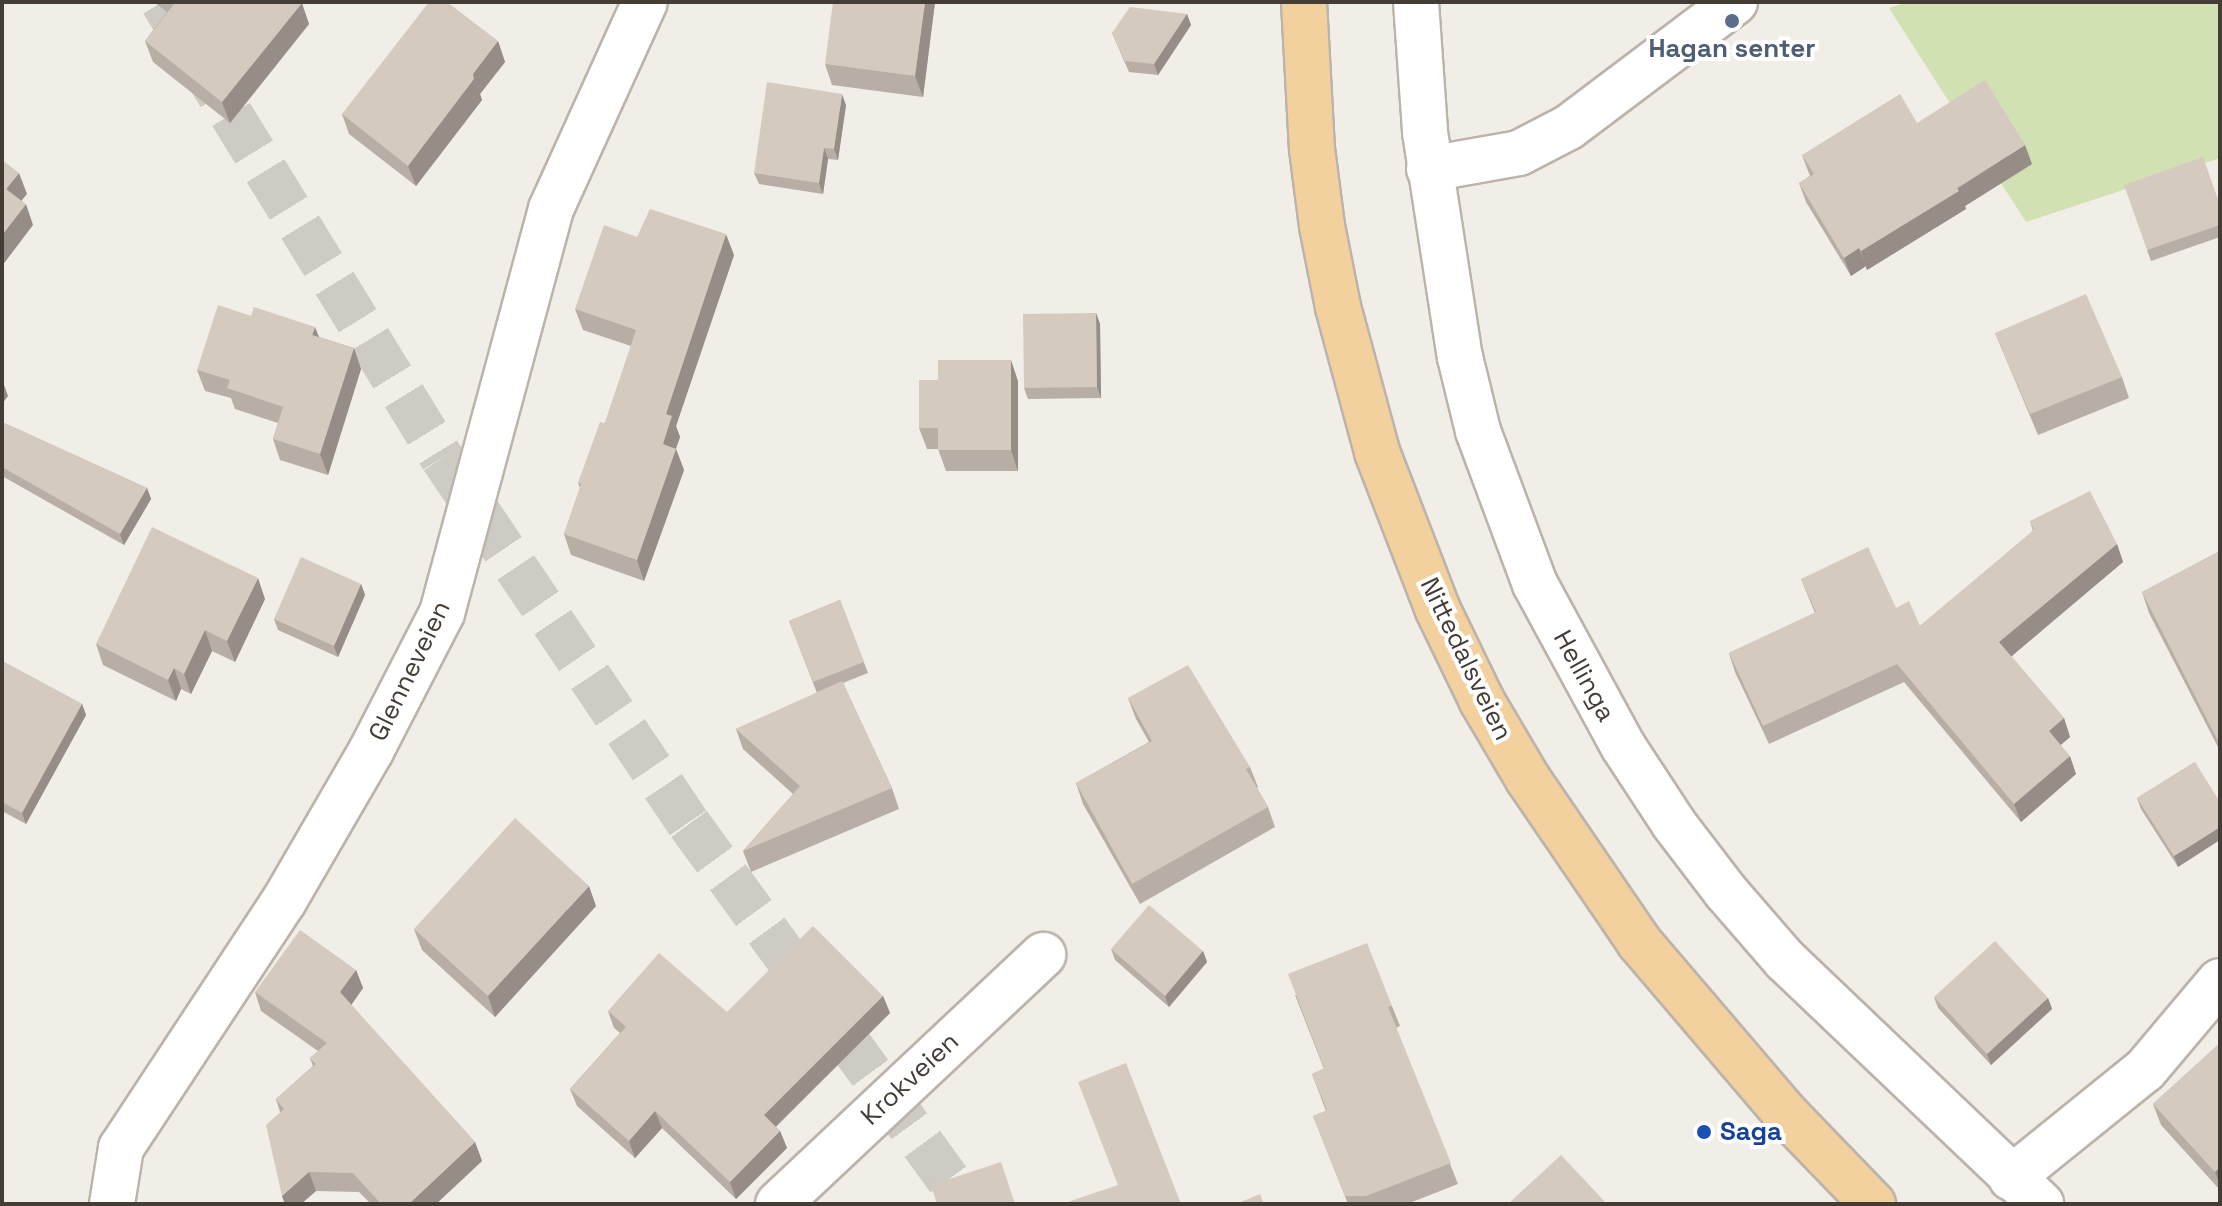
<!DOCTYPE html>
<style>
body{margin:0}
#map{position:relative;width:2222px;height:1206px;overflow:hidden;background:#f1ede7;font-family:"Space Grotesk",sans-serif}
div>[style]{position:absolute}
.green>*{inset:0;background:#d2e1b3}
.highway-tunnel>*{height:44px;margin-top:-22px;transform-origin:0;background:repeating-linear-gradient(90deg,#cecac4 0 44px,transparent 0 66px)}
.roads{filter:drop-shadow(2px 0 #bcb3aa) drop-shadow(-2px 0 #bcb3aa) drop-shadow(0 2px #bcb3aa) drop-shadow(0 -2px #bcb3aa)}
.minor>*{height:44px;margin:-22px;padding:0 22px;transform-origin:22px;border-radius:22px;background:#fff}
.major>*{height:44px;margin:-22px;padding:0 22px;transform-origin:22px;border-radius:22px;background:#f3d19e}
.wall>*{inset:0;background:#b7aea5}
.shaded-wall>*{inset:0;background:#958d86}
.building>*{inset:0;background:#d5cac0}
.dots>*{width:22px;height:22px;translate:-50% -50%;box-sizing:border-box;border:4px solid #fff;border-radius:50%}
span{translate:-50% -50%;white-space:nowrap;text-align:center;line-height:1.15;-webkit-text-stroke:8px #fff;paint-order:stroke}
.service-label{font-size:26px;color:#4e5e75;font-weight:700}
.street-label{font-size:26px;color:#433d36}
.transit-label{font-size:26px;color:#164399;font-weight:700}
.left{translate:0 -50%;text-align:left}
.frame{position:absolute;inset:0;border:4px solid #433d36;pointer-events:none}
</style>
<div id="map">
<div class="green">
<div style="clip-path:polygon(1907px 2px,2220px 2px,2220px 158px,2026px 222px,1889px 8px)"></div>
</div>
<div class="highway-tunnel">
<div style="left:162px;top:2px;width:535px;rotate:58.45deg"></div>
<div style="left:442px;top:458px;width:442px;rotate:56deg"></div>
<div style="left:689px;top:824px;width:470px;rotate:53.9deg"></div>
</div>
<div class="roads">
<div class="minor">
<div style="left:1416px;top:2px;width:130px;rotate:86deg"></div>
<div style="left:1425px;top:132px;width:228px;rotate:81.2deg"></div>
<div style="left:1460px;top:357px;width:76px;rotate:76.3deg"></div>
<div style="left:1478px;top:431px;width:163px;rotate:69.6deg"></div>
<div style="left:1535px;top:584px;width:184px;rotate:61.5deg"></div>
<div style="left:1623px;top:746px;width:93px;rotate:56.8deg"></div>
<div style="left:1674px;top:824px;width:86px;rotate:52.6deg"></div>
<div style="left:1726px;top:892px;width:90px;rotate:49.1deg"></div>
<div style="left:1785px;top:960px;width:354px;rotate:43.6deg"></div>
<div style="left:1429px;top:169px;width:91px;rotate:-10.1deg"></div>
<div style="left:1519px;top:153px;width:56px;rotate:-27.5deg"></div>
<div style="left:1569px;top:127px;width:208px;rotate:-37deg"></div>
<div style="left:2011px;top:1178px;width:172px;rotate:-38.9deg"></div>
<div style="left:2145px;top:1070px;width:116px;rotate:-49.9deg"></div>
<div style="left:112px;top:1204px;width:57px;rotate:-80.9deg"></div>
<div style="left:121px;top:1148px;width:296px;rotate:-56.6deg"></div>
<div style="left:284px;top:901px;width:173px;rotate:-59.9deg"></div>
<div style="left:371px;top:751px;width:155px;rotate:-62.8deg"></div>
<div style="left:442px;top:613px;width:418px;rotate:-74.9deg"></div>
<div style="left:551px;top:209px;width:227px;rotate:-65.6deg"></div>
<div style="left:778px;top:1204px;width:364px;rotate:-43.2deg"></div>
</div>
<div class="major">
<div style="left:1304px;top:2px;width:147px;rotate:86.9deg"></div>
<div style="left:1312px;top:149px;width:78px;rotate:82.6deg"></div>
<div style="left:1322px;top:226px;width:83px;rotate:78.8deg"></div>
<div style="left:1338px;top:307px;width:150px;rotate:74.9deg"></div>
<div style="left:1377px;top:452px;width:169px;rotate:68.9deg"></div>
<div style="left:1438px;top:610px;width:101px;rotate:64.2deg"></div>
<div style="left:1482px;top:701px;width:91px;rotate:59.5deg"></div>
<div style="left:1528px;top:779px;width:197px;rotate:55.7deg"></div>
<div style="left:1639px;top:942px;width:228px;rotate:49.5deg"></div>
<div style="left:1787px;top:1115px;width:124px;rotate:46deg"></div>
</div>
</div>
<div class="wall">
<div style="clip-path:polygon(154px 2px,300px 2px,309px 24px,230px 123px,153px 62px,145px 41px,167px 12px)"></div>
<div style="clip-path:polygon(935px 2px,923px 97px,832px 85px,825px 64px)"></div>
<div style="clip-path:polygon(1187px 14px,1191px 25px,1158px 75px,1129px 72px,1112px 33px)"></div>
<div style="clip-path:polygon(498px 41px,505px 62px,480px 94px,482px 100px,416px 186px,349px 134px,342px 114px)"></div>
<div style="clip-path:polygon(846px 105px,838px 160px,828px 159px,823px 194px,759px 184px,754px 173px)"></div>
<div style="clip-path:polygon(1917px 123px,2032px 164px,1965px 206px,1966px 209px,1867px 270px,1866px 266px,1851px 276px,1806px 202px,1799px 183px,1810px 176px,1802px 155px)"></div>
<div style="clip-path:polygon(2220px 204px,2220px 237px,2151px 261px,2147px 250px)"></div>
<div style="clip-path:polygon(637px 237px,734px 255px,676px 426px,680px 437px,676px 449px,684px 470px,644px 581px,571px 555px,564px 534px,580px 488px,578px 483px,605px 423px,631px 346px,583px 330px,575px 309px)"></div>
<div style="clip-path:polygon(1096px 313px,1100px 324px,1101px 398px,1028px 399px,1024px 388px)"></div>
<div style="clip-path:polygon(1995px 333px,2122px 377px,2129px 398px,2038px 435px)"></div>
<div style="clip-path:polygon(319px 337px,354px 348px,361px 369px,328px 475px,280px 460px,273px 439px,278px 423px,235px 409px,231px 398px,205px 391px,197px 370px)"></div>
<div style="clip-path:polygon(938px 380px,1018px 381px,1018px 471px,946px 471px,938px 449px,927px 449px,919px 428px)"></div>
<div style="clip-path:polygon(2px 422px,147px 488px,151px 499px,124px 545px,2px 476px)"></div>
<div style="clip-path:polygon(2030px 521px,2117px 544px,2123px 562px,2011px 656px,2064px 718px,2070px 737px,2060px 745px,2076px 774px,2021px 822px,1904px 682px,1769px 744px,1735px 672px,1729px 653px,1815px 613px,1801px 579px,1896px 608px,1920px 626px,2033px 531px)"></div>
<div style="clip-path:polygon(2220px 551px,2220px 751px,2149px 613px,2142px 592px)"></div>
<div style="clip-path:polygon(361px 584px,365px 595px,338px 657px,278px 630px,274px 619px)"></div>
<div style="clip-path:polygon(265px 599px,235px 662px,212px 651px,191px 694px,181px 689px,176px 701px,103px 665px,96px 644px)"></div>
<div style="clip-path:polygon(840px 600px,868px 673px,843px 683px,892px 788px,899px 809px,751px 872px,743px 851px,793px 794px,743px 749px,736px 729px,817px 693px,789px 621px)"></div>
<div style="clip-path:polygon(2px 661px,82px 704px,86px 715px,26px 824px,2px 811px)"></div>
<div style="clip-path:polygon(1128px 698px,1250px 767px,1258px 787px,1257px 788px,1268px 807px,1275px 827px,1140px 904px,1083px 804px,1076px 783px,1149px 742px,1136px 719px)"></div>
<div style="clip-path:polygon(2195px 762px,2178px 867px,2141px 809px,2137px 798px)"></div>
<div style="clip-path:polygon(596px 906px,495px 1017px,422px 950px,414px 929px)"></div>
<div style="clip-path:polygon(1111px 949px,1203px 951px,1207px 962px,1169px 1007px,1115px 960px)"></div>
<div style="clip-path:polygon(356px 970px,363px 988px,351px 1005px,475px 1142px,482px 1161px,436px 1204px,371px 1204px,359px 1192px,316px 1191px,301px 1204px,285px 1204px,282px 1196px,280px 1112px,276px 1099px,313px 1066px,310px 1058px,318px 1051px,261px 1011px,255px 992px)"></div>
<div style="clip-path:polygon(1295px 995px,1392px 1006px,1400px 1026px,1396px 1028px,1458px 1184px,1407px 1204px,1348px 1204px,1313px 1116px,1326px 1111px,1312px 1074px,1324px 1069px)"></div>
<div style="clip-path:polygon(883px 996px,890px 1013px,776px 1127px,780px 1131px,787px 1148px,736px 1199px,662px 1128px,635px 1158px,577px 1106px,570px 1089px,620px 1033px,614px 1028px,608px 1011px,727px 1012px)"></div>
<div style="clip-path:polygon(1934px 997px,2048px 998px,2052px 1009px,1991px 1065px,1938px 1008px)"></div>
<div style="clip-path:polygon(2220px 1043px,2220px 1190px,2161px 1125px,2153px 1104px)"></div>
</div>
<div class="shaded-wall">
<div style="clip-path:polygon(925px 2px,935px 2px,923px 97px,915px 76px)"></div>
<div style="clip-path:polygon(302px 3px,309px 24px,230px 123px,222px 102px)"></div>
<div style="clip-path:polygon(1187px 14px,1191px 25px,1158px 75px,1154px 64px)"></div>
<div style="clip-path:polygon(498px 41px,505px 62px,480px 94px,482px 100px,416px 186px,408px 166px,473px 74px)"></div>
<div style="clip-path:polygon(842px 94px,846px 105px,838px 160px,834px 149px)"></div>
<div style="clip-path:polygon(2025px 145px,2032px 164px,1965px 206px,1966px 209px,1867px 270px,1861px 251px)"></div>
<div style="clip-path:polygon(824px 148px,828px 159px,823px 194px,819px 183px)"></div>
<div style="clip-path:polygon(19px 173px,27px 194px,14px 210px,6px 189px)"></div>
<div style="clip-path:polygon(26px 204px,33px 225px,2px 266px,2px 235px)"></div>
<div style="clip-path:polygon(726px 234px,734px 255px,676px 426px,680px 437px,670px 465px,663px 444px,666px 414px)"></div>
<div style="clip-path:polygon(1859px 248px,1866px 266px,1851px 276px,1844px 258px)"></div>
<div style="clip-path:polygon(1096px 313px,1100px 324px,1101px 398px,1097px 387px)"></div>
<div style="clip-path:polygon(315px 327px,323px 347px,312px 335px)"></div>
<div style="clip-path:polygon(354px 348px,361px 369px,328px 475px,320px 454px)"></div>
<div style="clip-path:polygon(1011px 360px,1018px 381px,1018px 471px,1011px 450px)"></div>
<div style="clip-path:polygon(4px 385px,8px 396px,2px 404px,2px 388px)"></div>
<div style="clip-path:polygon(676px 449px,684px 470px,644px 581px,637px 560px)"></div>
<div style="clip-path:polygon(147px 488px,151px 499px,124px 545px,120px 534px)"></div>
<div style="clip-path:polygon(2117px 544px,2123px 562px,2006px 661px,1999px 642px)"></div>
<div style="clip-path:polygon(258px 578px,265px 599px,235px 662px,227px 641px)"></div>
<div style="clip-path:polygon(361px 584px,365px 595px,338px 657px,334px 646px)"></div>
<div style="clip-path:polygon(205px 630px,212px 651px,191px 694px,184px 674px)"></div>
<div style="clip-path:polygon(174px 668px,181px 689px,176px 701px,168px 680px)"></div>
<div style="clip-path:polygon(82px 704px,86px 715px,26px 824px,22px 813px)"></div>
<div style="clip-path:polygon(2064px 718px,2070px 737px,2055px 750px,2049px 731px)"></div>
<div style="clip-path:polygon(2070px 756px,2076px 774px,2021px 822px,2014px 804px)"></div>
<div style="clip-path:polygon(2220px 827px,2220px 840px,2178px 867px,2174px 856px)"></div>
<div style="clip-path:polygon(589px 886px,596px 906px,495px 1017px,488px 996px)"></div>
<div style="clip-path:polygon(1203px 951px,1207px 962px,1169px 1007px,1165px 996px)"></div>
<div style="clip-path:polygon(356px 970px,363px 988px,347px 1011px,340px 992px)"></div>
<div style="clip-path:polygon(883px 996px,890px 1013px,770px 1132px,764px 1115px)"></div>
<div style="clip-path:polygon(2048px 998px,2052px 1009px,1991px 1065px,1987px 1054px)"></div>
<div style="clip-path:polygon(655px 1111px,662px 1128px,635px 1158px,629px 1141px)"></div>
<div style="clip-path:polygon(780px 1131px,787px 1148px,736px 1199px,730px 1182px)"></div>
<div style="clip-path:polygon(475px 1142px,482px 1161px,436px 1204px,409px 1204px)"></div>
<div style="clip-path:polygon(2220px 1167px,2220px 1185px,2215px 1172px)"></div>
<div style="clip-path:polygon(309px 1172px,316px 1191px,301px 1204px,285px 1204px,282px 1196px)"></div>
</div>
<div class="building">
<div style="clip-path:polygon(174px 2px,300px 2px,302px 3px,222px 102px,145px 41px,175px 3px)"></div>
<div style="clip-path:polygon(429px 2px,447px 2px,498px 41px,473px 74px,474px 79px,408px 166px,342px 114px)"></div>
<div style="clip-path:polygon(833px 2px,925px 2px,915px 76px,825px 64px)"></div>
<div style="clip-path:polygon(1130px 7px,1187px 14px,1154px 64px,1125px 61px,1112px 33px)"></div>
<div style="clip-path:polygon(1985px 80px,2025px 145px,1957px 188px,1959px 191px,1861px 251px,1859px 248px,1844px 258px,1799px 183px,1814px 174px,1802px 155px,1900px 94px,1917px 123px)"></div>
<div style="clip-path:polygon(767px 82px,842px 94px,834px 149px,824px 148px,819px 183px,754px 173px)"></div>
<div style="clip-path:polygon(2203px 157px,2220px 205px,2220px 225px,2147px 250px,2124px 185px)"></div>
<div style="clip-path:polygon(2px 160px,19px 173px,6px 189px,26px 204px,2px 235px)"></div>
<div style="clip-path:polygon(650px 209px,726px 234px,666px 414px,672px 416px,663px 444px,676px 449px,637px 560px,564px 534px,581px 484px,578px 483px,600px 422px,605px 423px,636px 330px,575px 309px,604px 225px,637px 237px)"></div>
<div style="clip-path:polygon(2086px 294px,2122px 377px,2030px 414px,1995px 333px)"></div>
<div style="clip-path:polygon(218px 305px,251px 316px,254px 307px,315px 327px,312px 335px,354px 348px,320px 454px,273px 439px,283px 407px,227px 388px,230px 380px,197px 370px)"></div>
<div style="clip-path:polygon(1096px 313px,1097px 387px,1024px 388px,1023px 314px)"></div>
<div style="clip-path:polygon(938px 360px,1011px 360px,1011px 450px,938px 450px,938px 428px,919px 428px,919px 380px,938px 380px)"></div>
<div style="clip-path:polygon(2px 422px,147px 488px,120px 534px,2px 467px)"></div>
<div style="clip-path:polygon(2090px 491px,2117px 544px,1999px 642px,2064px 718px,2049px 731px,2070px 756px,2014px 804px,1897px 664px,1763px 726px,1729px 653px,1816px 612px,1801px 579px,1868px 547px,1896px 608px,1909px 601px,1920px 626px,2034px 530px,2030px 521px)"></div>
<div style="clip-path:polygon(152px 527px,258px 578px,227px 641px,205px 630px,184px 674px,174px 668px,168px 680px,96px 644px)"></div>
<div style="clip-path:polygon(2220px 551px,2220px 740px,2218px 741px,2142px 592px)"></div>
<div style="clip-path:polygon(301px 557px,361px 584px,334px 646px,274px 619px)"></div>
<div style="clip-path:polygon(840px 600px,864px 662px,813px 682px,789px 621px)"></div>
<div style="clip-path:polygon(2px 661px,82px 704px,22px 813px,2px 802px)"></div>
<div style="clip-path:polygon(1188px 665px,1250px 767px,1246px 769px,1268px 807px,1132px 884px,1076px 783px,1152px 741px,1128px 698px)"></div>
<div style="clip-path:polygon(842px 681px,892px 788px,743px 851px,800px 786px,736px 729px)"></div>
<div style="clip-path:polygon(2195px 762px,2220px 802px,2220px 827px,2174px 856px,2137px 798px)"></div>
<div style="clip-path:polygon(515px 818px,589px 886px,488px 996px,414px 929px)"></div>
<div style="clip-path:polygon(1149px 905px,1203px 951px,1165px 996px,1111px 949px)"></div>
<div style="clip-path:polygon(813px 926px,883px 996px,764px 1115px,780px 1131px,730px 1182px,655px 1111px,629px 1141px,570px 1089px,626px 1027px,608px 1011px,659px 953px,727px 1012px)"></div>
<div style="clip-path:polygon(300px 930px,356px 970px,340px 992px,475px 1142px,409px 1204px,381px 1204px,353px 1173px,309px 1172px,282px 1196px,266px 1125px,284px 1109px,276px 1099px,316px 1064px,310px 1058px,327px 1043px,255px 992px)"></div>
<div style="clip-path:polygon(1995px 941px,2048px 998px,1987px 1054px,1934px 997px)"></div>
<div style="clip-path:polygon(1367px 943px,1392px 1006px,1388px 1007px,1451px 1163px,1366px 1196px,1345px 1196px,1313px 1116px,1327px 1110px,1312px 1074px,1324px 1068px,1288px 974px)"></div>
<div style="clip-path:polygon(2220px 1043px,2220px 1167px,2215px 1172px,2153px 1104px)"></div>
<div style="clip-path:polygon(1126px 1063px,1181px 1204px,1062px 1204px,1118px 1185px,1078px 1082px)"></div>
<div style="clip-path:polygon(1561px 1155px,1607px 1204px,1508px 1204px)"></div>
<div style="clip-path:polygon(1001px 1162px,1015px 1204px,937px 1204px,931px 1185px)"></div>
<div style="clip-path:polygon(1260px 1194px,1264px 1204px,1236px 1204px)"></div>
</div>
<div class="dots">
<div style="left:1732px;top:21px;background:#5c6f8a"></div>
<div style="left:1704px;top:1132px;background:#1a4fb4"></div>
</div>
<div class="service-label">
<span style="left:1732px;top:49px">Hagan senter</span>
</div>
<div class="street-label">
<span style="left:1466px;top:659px;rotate:64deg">Nittedalsveien</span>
<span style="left:410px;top:671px;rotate:-64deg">Glenneveien</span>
<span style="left:1584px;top:676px;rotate:61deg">Hellinga</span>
<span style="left:910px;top:1079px;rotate:-43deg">Krokveien</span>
</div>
<div class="transit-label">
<span class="left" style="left:1720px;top:1132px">Saga</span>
</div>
<div class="frame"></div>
</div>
